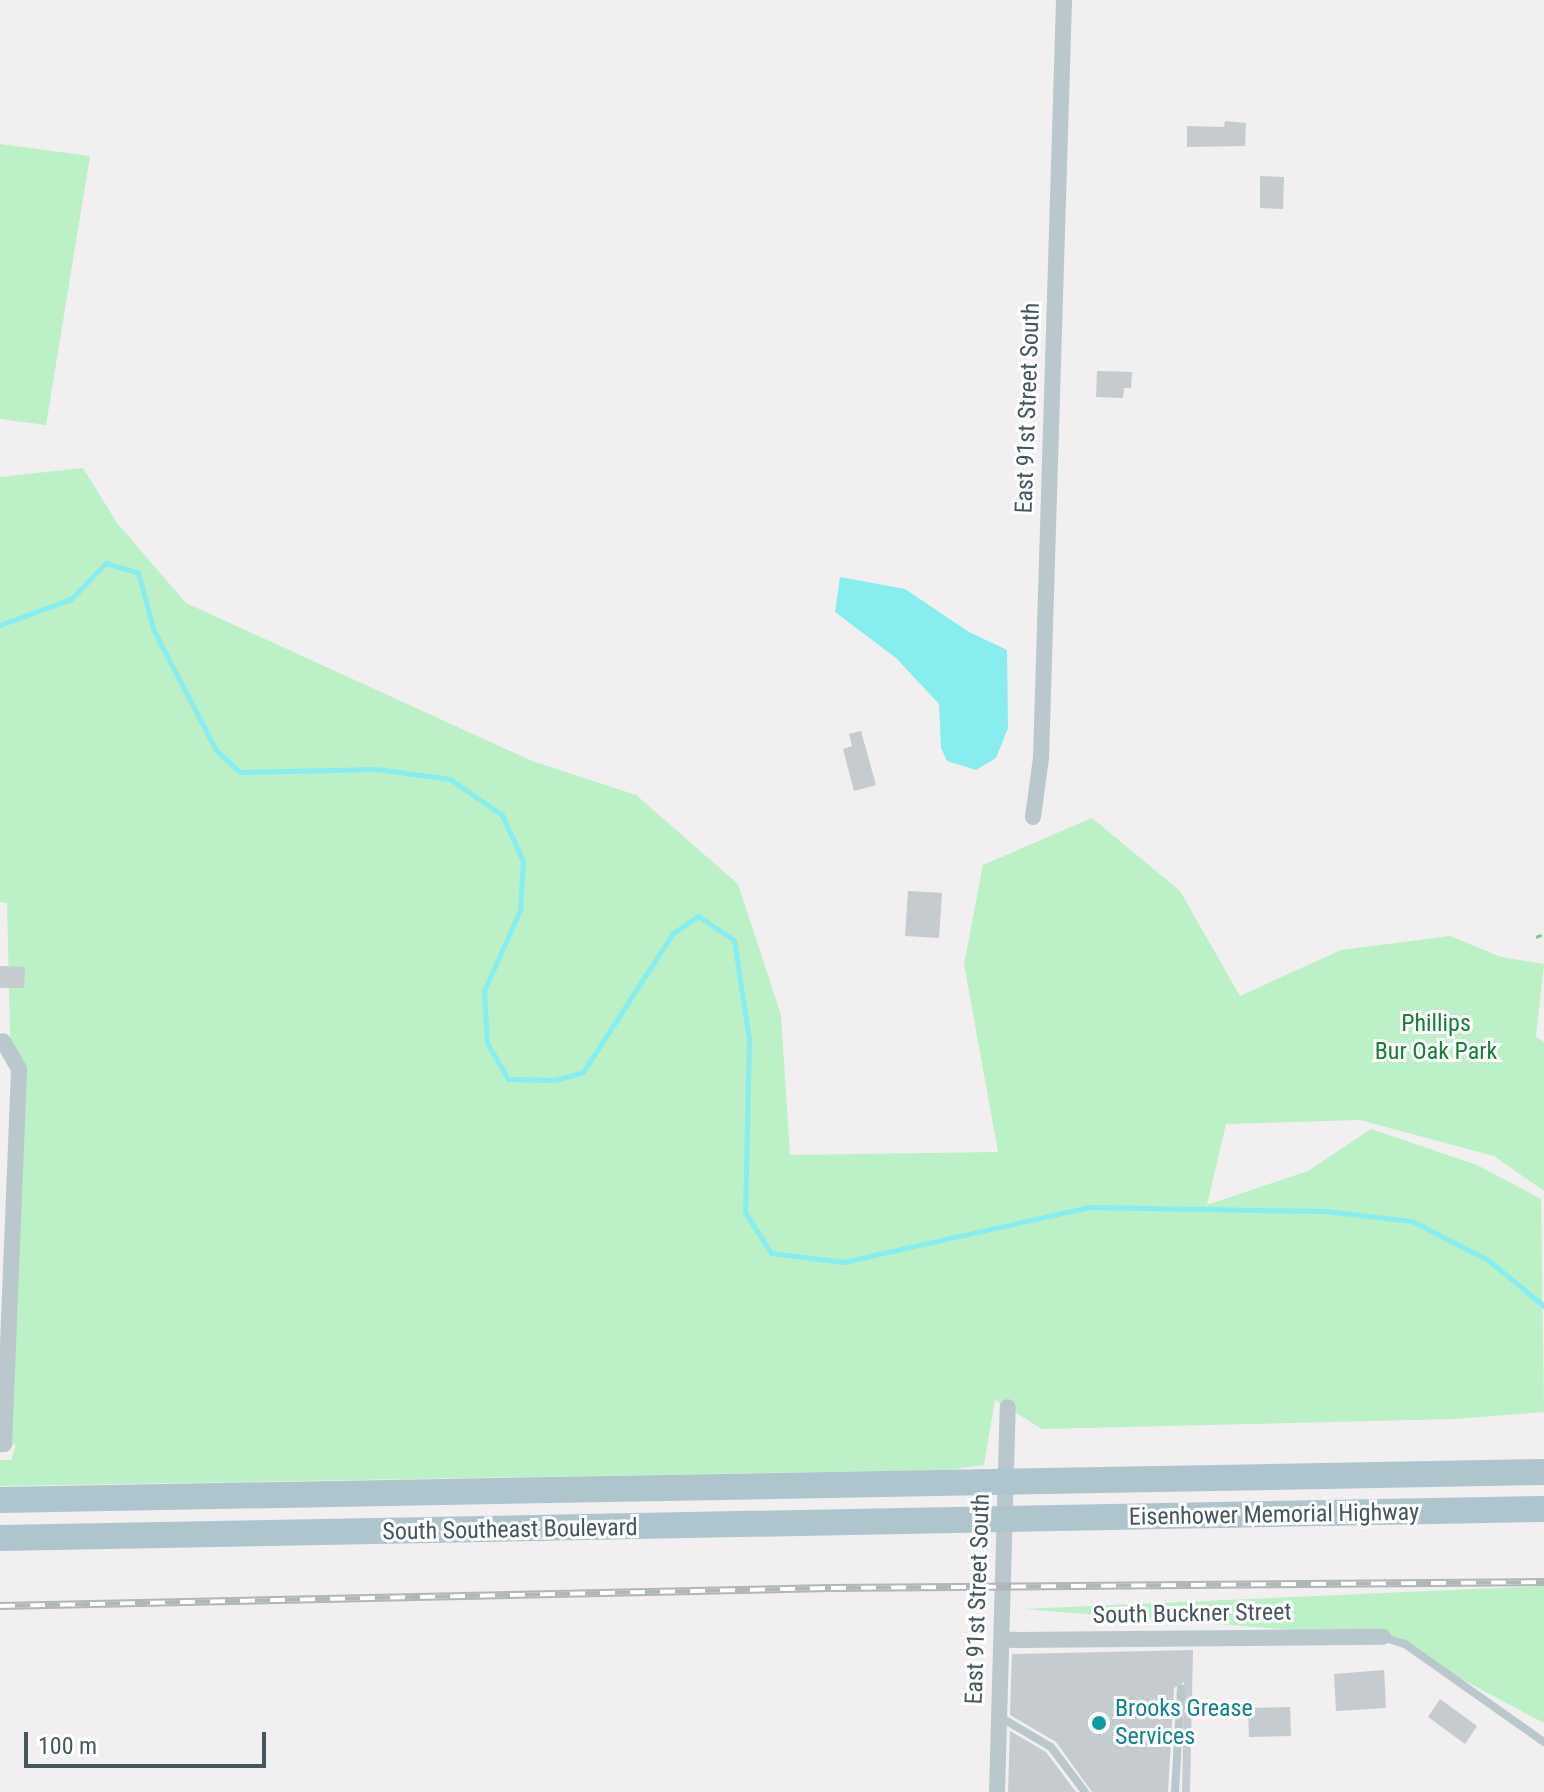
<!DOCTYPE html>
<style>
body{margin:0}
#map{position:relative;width:1544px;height:1792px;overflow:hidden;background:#f1efef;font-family:"Roboto Condensed",sans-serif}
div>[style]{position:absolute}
.green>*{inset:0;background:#bcf0c6}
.water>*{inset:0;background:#88edee}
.stream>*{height:5px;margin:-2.5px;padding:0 2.5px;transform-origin:2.5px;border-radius:2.5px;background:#88edee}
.building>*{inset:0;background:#c5cbce}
.path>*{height:3px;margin-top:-1.5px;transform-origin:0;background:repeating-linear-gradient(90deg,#73cf8f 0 6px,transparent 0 10px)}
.lane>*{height:8px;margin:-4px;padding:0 4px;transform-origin:4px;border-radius:4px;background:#bac7cc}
.street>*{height:16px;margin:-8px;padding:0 8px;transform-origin:8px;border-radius:8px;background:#bac7cc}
.primary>*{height:26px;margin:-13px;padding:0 13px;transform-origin:13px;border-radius:13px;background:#aec5ce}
.rail>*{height:8px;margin-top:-4px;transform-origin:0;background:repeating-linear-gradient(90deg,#fff 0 15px,#b1b6b9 0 30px);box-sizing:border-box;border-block:2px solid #b1b6b9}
.dots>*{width:22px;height:22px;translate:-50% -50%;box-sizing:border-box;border:4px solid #fff;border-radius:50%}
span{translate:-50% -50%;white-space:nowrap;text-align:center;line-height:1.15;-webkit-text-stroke:6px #fff;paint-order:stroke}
.street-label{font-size:24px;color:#46565d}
.park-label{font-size:24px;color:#158035}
.culture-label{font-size:24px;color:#0d838f}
.left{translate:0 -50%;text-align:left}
.scale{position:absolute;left:24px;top:1732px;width:242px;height:36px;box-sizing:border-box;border:4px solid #46565d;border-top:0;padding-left:10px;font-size:24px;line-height:28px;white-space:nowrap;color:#46565d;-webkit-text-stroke:6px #fff;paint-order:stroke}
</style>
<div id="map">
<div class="green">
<div style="clip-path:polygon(0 144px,90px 156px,46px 425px,0 419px)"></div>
<div style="clip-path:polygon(83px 468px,117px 523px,186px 603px,532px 761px,636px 795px,738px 884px,781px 1015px,790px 1155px,998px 1152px,964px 964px,983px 865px,1092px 818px,1180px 891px,1240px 996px,1341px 950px,1450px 936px,1501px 957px,1544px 964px,1536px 1037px,1544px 1042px,1544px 1191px,1494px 1156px,1360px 1120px,1226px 1124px,1207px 1205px,1308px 1171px,1371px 1129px,1477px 1165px,1541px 1199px,1544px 1412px,1454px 1419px,1042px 1429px,995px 1400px,984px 1465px,946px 1470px,0 1486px,0 1460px,11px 1460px,16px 1445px,4px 1444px,14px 1196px,7px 903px,0 902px,0 477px)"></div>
<div style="clip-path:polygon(1544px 1586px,1544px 1723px,1383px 1637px,1023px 1609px)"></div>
</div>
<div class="water">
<div style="clip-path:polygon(840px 577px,905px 589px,969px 632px,1007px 650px,1008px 728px,996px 758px,976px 770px,947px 761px,941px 748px,939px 704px,896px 658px,835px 612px)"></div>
</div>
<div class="stream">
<div style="left:0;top:625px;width:76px;rotate:-20.1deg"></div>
<div style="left:71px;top:599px;width:50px;rotate:-45.8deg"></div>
<div style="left:106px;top:563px;width:34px;rotate:17deg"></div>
<div style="left:138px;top:573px;width:60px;rotate:74.6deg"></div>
<div style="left:154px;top:631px;width:134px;rotate:62.5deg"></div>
<div style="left:216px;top:750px;width:33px;rotate:43deg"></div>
<div style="left:240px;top:772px;width:136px;rotate:-1.3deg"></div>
<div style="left:376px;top:769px;width:75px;rotate:7.7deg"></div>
<div style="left:450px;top:779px;width:63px;rotate:34.7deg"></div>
<div style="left:502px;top:815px;width:51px;rotate:65.5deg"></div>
<div style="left:523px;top:861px;width:49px;rotate:93.5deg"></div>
<div style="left:520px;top:910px;width:89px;rotate:114deg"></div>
<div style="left:484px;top:991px;width:52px;rotate:86.7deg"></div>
<div style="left:487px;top:1043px;width:42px;rotate:59.7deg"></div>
<div style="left:508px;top:1079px;width:46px;rotate:1.2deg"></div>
<div style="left:554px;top:1080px;width:30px;rotate:-15deg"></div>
<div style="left:583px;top:1072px;width:166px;rotate:-57.1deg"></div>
<div style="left:673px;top:933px;width:30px;rotate:-34deg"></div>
<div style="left:698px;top:916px;width:43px;rotate:33.7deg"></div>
<div style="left:734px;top:940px;width:100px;rotate:81.4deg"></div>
<div style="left:749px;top:1039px;width:173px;rotate:91.3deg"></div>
<div style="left:745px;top:1212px;width:49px;rotate:57.6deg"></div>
<div style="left:771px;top:1253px;width:73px;rotate:7.1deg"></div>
<div style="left:843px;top:1262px;width:252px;rotate:-12.6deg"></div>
<div style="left:1089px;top:1207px;width:236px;rotate:1deg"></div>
<div style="left:1325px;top:1211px;width:88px;rotate:6.6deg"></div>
<div style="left:1412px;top:1221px;width:85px;rotate:27.2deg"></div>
<div style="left:1488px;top:1260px;width:72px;rotate:39.4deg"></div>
</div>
<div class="building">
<div style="clip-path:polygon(1225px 121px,1246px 123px,1245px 146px,1187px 147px,1187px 126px,1224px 127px)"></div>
<div style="clip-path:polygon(1260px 176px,1284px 177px,1283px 209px,1260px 208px)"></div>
<div style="clip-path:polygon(1097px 371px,1132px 372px,1131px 388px,1124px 388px,1123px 398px,1096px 397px)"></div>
<div style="clip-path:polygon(861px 731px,876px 785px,854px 791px,843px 749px,852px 746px,849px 734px)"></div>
<div style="clip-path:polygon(908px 891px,942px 893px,939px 938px,905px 936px)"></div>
<div style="clip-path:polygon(0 966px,25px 967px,24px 988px,0 988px)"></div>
<div style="clip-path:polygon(1193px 1650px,1190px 1792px,1182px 1792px,1184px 1682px,1174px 1688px,1168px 1792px,1092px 1792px,1056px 1742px,1010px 1715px,1012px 1654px)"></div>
<div style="clip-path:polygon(1384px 1670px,1386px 1708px,1336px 1711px,1334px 1674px)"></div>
<div style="clip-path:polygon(1440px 1699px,1477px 1726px,1465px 1744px,1428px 1717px)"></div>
<div style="clip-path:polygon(1290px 1707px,1291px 1736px,1249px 1737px,1248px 1708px)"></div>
<div style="clip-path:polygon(1010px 1731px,1046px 1752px,1076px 1792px,1008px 1792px)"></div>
</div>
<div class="path">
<div style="left:1536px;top:937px;width:9px;rotate:-21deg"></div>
</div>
<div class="lane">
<div style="left:1383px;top:1637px;width:23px;rotate:18deg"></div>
<div style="left:1405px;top:1644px;width:170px;rotate:35.2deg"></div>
<div style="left:1000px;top:1717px;width:59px;rotate:30.5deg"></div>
<div style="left:1051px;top:1747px;width:56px;rotate:52.9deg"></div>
<div style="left:1175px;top:1792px;width:104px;rotate:-86.7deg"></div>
</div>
<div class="street">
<div style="left:1033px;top:817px;width:60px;rotate:-82.3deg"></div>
<div style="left:1041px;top:758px;width:758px;rotate:-88.26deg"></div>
<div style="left:0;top:1444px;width:4px"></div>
<div style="left:4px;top:1444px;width:375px;rotate:-87.7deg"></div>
<div style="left:19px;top:1069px;width:32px;rotate:-120deg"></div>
<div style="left:1002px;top:1640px;width:381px;rotate:-0.5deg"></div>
<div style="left:997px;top:1792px;width:385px;rotate:-88.4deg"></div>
</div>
<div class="primary">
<div style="left:0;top:1500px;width:1544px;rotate:-1.04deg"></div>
<div style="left:0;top:1538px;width:1544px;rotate:-1.08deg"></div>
</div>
<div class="rail">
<div style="left:0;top:1606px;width:831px;rotate:-1.24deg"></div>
<div style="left:831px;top:1588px;width:713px;rotate:-0.48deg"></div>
</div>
<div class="dots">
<div style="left:1099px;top:1723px;background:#0f9aa8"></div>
</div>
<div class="street-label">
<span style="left:1028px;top:408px;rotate:-88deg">East 91st Street South</span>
<span style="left:1274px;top:1515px;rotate:-1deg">Eisenhower Memorial Highway</span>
<span style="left:510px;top:1530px;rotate:-1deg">South Southeast Boulevard</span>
<span style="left:978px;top:1599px;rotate:-88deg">East 91st Street South</span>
<span style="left:1192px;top:1614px;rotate:-1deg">South Buckner Street</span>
</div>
<div class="park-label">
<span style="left:1436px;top:1038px">Phillips<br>Bur Oak Park</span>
</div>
<div class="culture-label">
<span class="left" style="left:1115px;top:1723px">Brooks Grease<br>Services</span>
</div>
<div class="scale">100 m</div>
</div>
